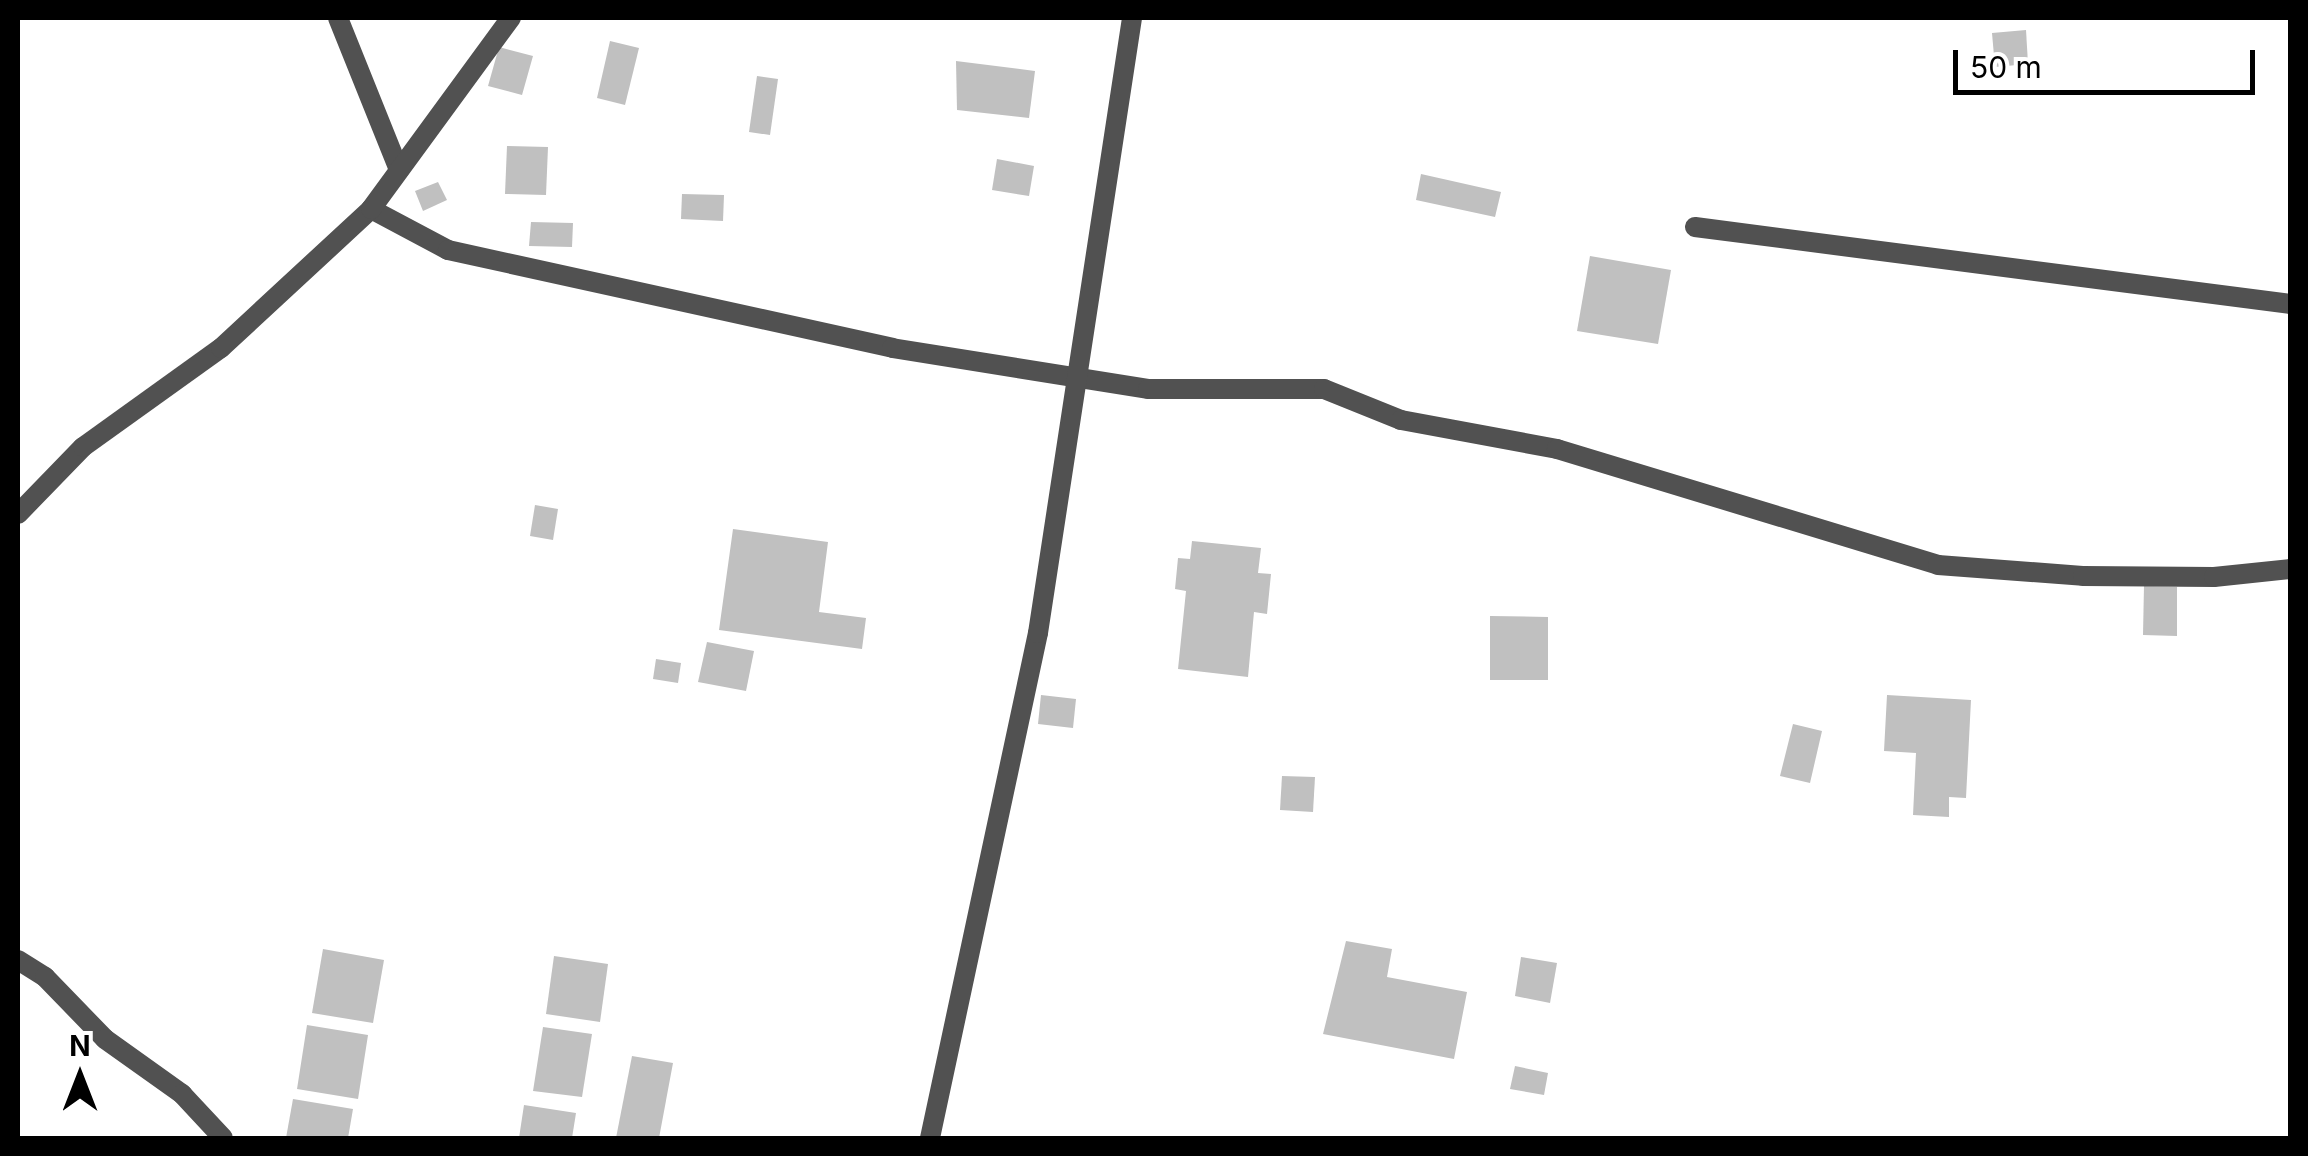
<!DOCTYPE html>
<style>
body{margin:0}
#map{position:relative;width:2308px;height:1156px;overflow:hidden;background:#fff;font-family:Inter,sans-serif}
div>[style]{position:absolute}
.building>*{inset:0;background:#c0c0c0}
.minor>*{height:20px;margin:-10px;padding:0 10px;transform-origin:10px;border-radius:10px;background:#515151}
span{translate:-50% -50%;white-space:nowrap;text-align:center;line-height:1.15;-webkit-text-stroke:8px #fff;paint-order:stroke}
.frame{position:absolute;inset:0;border:20px solid #000;pointer-events:none}
.north{position:absolute;left:30px;top:1026px;width:100px;height:100px;-webkit-text-stroke:8px #fff;paint-order:stroke;rotate:0deg;font-size:28px;font-weight:700;line-height:40px;text-align:center;color:#000}
.north::after{content:'';display:block;margin:auto;width:35px;height:45px;background:#000;clip-path:polygon(50% 0,100% 100%,50% 72%,0 100%)}
.scale{position:absolute;left:1953px;top:50px;width:302px;height:45px;box-sizing:border-box;border:5px solid #000;border-top:0;padding-left:12px;font-size:30px;line-height:35px;white-space:nowrap;color:#000;-webkit-text-stroke:8px #fff;paint-order:stroke}
</style>
<div id="map">
<div class="building">
<div style="clip-path:polygon(2026px 30px,2028px 64px,1995px 67px,1992px 33px)"></div>
<div style="clip-path:polygon(610px 41px,639px 48px,625px 105px,597px 98px)"></div>
<div style="clip-path:polygon(499px 47px,533px 56px,522px 95px,488px 86px)"></div>
<div style="clip-path:polygon(956px 61px,1035px 71px,1029px 118px,957px 110px)"></div>
<div style="clip-path:polygon(757px 76px,778px 79px,770px 135px,749px 132px)"></div>
<div style="clip-path:polygon(507px 146px,548px 147px,546px 195px,505px 194px)"></div>
<div style="clip-path:polygon(997px 159px,1034px 166px,1029px 196px,992px 190px)"></div>
<div style="clip-path:polygon(1421px 174px,1501px 192px,1495px 217px,1416px 200px)"></div>
<div style="clip-path:polygon(438px 182px,447px 200px,423px 211px,415px 191px)"></div>
<div style="clip-path:polygon(682px 194px,724px 195px,723px 221px,681px 219px)"></div>
<div style="clip-path:polygon(531px 222px,573px 223px,572px 247px,529px 246px)"></div>
<div style="clip-path:polygon(1590px 256px,1671px 270px,1658px 344px,1577px 331px)"></div>
<div style="clip-path:polygon(535px 505px,558px 509px,553px 540px,530px 536px)"></div>
<div style="clip-path:polygon(733px 529px,828px 542px,819px 612px,866px 618px,862px 649px,719px 630px)"></div>
<div style="clip-path:polygon(1192px 541px,1261px 548px,1258px 573px,1271px 574px,1267px 614px,1254px 612px,1248px 677px,1178px 669px,1186px 591px,1175px 589px,1178px 558px,1190px 559px)"></div>
<div style="clip-path:polygon(2144px 586px,2177px 587px,2177px 636px,2143px 635px)"></div>
<div style="clip-path:polygon(1490px 616px,1548px 617px,1548px 680px,1490px 680px)"></div>
<div style="clip-path:polygon(707px 642px,754px 651px,746px 691px,698px 682px)"></div>
<div style="clip-path:polygon(656px 659px,681px 663px,678px 683px,653px 679px)"></div>
<div style="clip-path:polygon(1041px 695px,1076px 699px,1073px 728px,1038px 724px)"></div>
<div style="clip-path:polygon(1887px 695px,1971px 700px,1966px 798px,1949px 797px,1949px 817px,1913px 815px,1916px 753px,1884px 751px)"></div>
<div style="clip-path:polygon(1793px 724px,1822px 731px,1810px 783px,1780px 776px)"></div>
<div style="clip-path:polygon(1282px 776px,1315px 777px,1313px 812px,1280px 810px)"></div>
<div style="clip-path:polygon(1346px 941px,1392px 949px,1387px 977px,1467px 992px,1454px 1059px,1323px 1034px)"></div>
<div style="clip-path:polygon(323px 949px,384px 960px,373px 1023px,312px 1013px)"></div>
<div style="clip-path:polygon(554px 956px,608px 964px,600px 1022px,546px 1014px)"></div>
<div style="clip-path:polygon(1521px 957px,1557px 963px,1550px 1003px,1515px 996px)"></div>
<div style="clip-path:polygon(307px 1025px,368px 1035px,358px 1099px,297px 1089px)"></div>
<div style="clip-path:polygon(543px 1027px,592px 1034px,582px 1097px,533px 1091px)"></div>
<div style="clip-path:polygon(632px 1056px,673px 1063px,659px 1138px,616px 1138px)"></div>
<div style="clip-path:polygon(1515px 1066px,1548px 1073px,1544px 1095px,1510px 1089px)"></div>
<div style="clip-path:polygon(293px 1099px,353px 1109px,348px 1138px,286px 1138px)"></div>
<div style="clip-path:polygon(524px 1105px,576px 1113px,572px 1138px,519px 1138px)"></div>
</div>
<div class="minor">
<div style="left:338px;top:18px;width:164px;rotate:68.1deg"></div>
<div style="left:371px;top:209px;width:87px;rotate:28deg"></div>
<div style="left:448px;top:250px;width:455px;rotate:12.4deg"></div>
<div style="left:892px;top:348px;width:259px;rotate:9.1deg"></div>
<div style="left:1148px;top:389px;width:176px"></div>
<div style="left:1324px;top:389px;width:83px;rotate:21.9deg"></div>
<div style="left:1401px;top:420px;width:159px;rotate:10.5deg"></div>
<div style="left:1557px;top:449px;width:398px;rotate:16.9deg"></div>
<div style="left:1938px;top:565px;width:145px;rotate:4.3deg"></div>
<div style="left:2083px;top:576px;width:131px;rotate:0.4deg"></div>
<div style="left:2214px;top:577px;width:76px;rotate:-6deg"></div>
<div style="left:1695px;top:227px;width:600px;rotate:7.37deg"></div>
<div style="left:18px;top:514px;width:93px;rotate:-45.9deg"></div>
<div style="left:83px;top:447px;width:170px;rotate:-35.7deg"></div>
<div style="left:221px;top:348px;width:205px;rotate:-42.8deg"></div>
<div style="left:371px;top:209px;width:237px;rotate:-53.8deg"></div>
<div style="left:18px;top:960px;width:32px;rotate:32deg"></div>
<div style="left:45px;top:977px;width:86px;rotate:45.9deg"></div>
<div style="left:105px;top:1039px;width:95px;rotate:35.5deg"></div>
<div style="left:182px;top:1094px;width:60px;rotate:47deg"></div>
<div style="left:930px;top:1138px;width:516px;rotate:-77.93deg"></div>
<div style="left:1038px;top:633px;width:622px;rotate:-81.31deg"></div>
</div>
<div class="frame"></div>
<div class="north">N</div>
<div class="scale">50 m</div>
</div>
